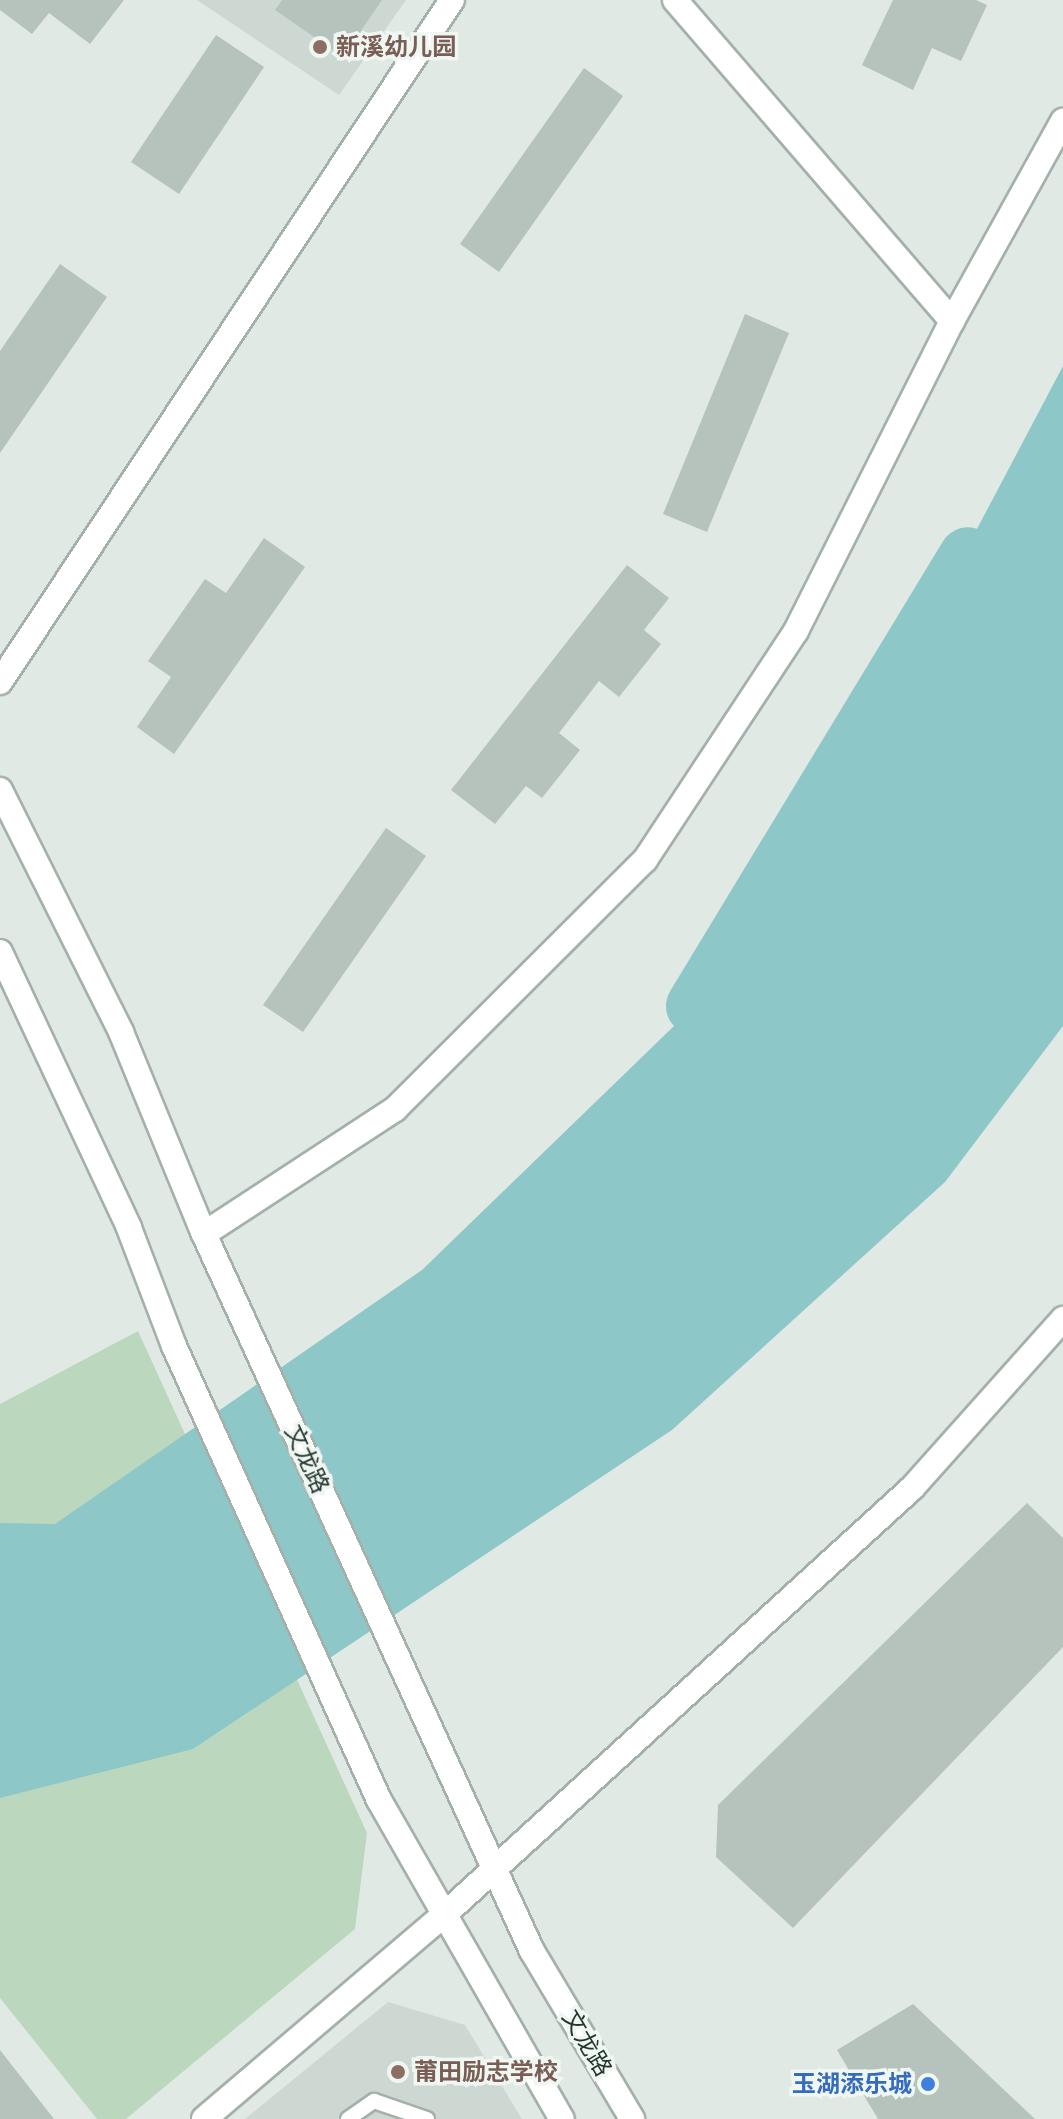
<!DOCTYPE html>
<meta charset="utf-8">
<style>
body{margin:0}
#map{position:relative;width:1063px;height:2119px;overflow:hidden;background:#e0e9e4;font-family:Montserrat,"Noto Sans SC",sans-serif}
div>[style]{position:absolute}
.built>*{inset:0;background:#ced8d2}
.green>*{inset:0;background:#bbd8bf}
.water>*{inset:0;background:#8ec7c8}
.river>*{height:58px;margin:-29px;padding:0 29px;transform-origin:29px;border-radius:29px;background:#8ec7c8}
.building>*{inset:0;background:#b6c3bc}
.roads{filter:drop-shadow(2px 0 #a4b0aa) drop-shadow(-2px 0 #a4b0aa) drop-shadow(0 2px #a4b0aa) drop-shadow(0 -2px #a4b0aa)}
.lane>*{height:14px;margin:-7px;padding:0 7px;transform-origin:7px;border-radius:7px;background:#fff}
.street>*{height:24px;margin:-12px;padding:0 12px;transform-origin:12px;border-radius:12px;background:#fff}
.secondary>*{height:24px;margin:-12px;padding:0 12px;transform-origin:12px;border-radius:12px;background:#fff}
.dots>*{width:22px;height:22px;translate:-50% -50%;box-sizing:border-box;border:4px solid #f0f6f2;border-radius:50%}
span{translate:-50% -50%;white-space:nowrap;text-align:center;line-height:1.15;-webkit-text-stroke:7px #f0f6f2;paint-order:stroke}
.education-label{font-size:24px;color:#785e54;font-weight:700}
.left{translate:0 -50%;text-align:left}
.street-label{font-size:24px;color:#23372f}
.shop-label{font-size:24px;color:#366cbe;font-weight:700}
.right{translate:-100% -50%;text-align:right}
</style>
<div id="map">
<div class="built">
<div style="clip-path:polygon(197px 0,406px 0,339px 95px)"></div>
<div style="clip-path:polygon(388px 2002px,465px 2025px,522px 2119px,245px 2119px)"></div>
</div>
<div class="green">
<div style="clip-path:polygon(138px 1331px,367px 1833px,355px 1929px,126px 2119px,97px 2119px,0 1998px,0 1404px)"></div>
</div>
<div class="water">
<div style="clip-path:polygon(1063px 366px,1063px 1026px,945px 1182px,672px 1430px,193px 1749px,0 1798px,0 1523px,55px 1524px,422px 1270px,674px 1026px,837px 794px)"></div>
</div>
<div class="river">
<div style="left:695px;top:1006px;width:526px;rotate:-58.76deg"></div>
</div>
<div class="building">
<div style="clip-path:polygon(0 0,124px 0,90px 44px,49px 13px,32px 34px,0 10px)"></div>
<div style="clip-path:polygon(282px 0,382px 0,343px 57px,275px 10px)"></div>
<div style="clip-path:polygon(893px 0,976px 0,987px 5px,961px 61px,932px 48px,913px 90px,862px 65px)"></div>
<div style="clip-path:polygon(216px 35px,264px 67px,179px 194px,131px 162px)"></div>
<div style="clip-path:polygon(584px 68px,623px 96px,499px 272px,460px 244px)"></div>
<div style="clip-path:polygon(60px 264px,107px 297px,0 453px,0 351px)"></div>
<div style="clip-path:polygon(745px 314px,789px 333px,707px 532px,663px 514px)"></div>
<div style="clip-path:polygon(264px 538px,305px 567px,174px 754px,137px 727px,171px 677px,148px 661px,205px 579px,226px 593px)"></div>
<div style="clip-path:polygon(627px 565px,669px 598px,644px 630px,661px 644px,619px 697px,599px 681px,559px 733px,580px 750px,542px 798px,526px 786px,495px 824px,451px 790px)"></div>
<div style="clip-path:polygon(386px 828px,426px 856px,303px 1032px,263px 1005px)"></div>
<div style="clip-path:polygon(1027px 1503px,1063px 1538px,1063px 1647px,793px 1928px,716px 1857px,718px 1805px)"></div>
<div style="clip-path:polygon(913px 2004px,1035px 2119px,878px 2119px,837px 2050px)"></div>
<div style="clip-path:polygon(0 2050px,54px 2119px,0 2119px)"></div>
</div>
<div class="roads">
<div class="lane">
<div style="left:348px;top:2119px;width:32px;rotate:-35deg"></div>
<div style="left:374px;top:2101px;width:56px;rotate:18.8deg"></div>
</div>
<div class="street">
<div style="left:952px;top:321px;width:229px;rotate:-61deg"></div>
<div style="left:0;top:682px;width:818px;rotate:-56.47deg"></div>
<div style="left:204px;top:1234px;width:228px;rotate:-33.2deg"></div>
<div style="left:395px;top:1109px;width:353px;rotate:-44.9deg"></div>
<div style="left:645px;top:860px;width:274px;rotate:-56.6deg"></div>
<div style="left:796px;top:631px;width:347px;rotate:-63.3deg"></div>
<div style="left:952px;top:321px;width:424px;rotate:-130.8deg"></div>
<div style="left:204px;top:2119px;width:316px;rotate:-40.4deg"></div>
<div style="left:445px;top:1914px;width:632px;rotate:-42.37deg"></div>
<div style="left:912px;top:1488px;width:227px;rotate:-48.2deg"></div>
</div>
<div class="secondary">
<div style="left:0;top:790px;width:271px;rotate:63.4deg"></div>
<div style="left:121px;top:1032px;width:218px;rotate:67.7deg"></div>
<div style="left:204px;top:1234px;width:788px;rotate:65.42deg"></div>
<div style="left:532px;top:1951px;width:196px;rotate:59.2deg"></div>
<div style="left:0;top:952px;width:305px;rotate:64.9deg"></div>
<div style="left:129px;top:1228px;width:126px;rotate:69.1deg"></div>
<div style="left:174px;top:1346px;width:498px;rotate:65.7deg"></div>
<div style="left:379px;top:1800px;width:368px;rotate:60.2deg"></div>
</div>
</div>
<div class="dots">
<div style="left:320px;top:47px;background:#8d6e63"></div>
<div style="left:398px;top:2072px;background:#8d6e63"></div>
<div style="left:928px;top:2084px;background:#3f7fe0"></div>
</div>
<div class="education-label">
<span class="left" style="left:336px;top:47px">新溪幼儿园</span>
<span class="left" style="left:414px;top:2072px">莆田励志学校</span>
</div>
<div class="street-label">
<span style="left:307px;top:1459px;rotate:65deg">文龙路</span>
<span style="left:587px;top:2043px;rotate:59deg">文龙路</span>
</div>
<div class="shop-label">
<span class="right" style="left:912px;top:2084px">玉湖添乐城</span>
</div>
</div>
